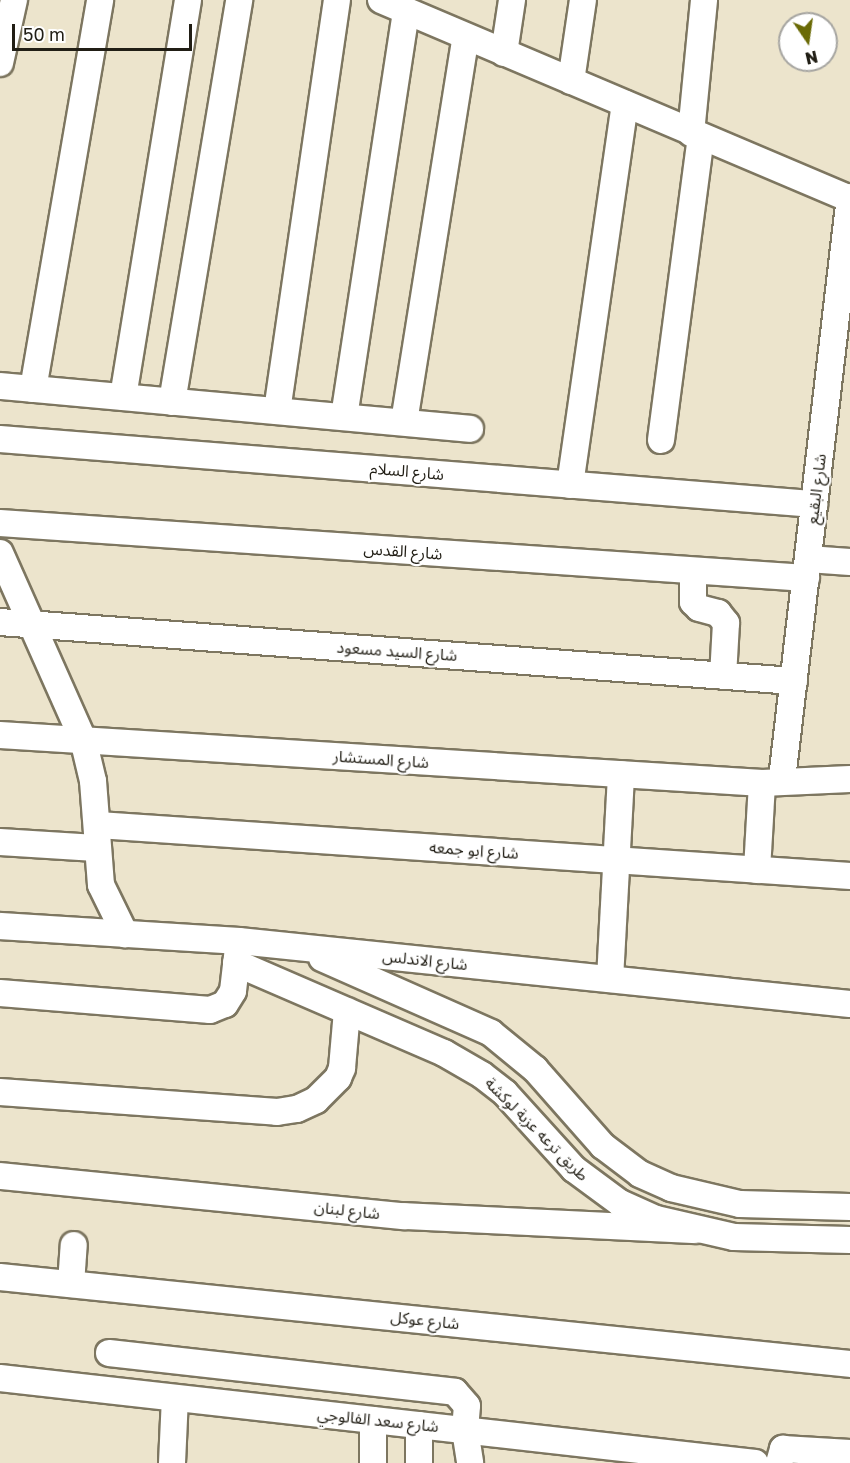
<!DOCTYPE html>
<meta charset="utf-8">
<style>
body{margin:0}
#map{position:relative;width:850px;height:1463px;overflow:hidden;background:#ece4cc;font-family:"Golos Text","Noto Sans Arabic",sans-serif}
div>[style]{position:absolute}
.roads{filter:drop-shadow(2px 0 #7d7660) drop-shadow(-2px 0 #7d7660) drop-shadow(0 2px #7d7660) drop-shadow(0 -2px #7d7660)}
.minor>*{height:26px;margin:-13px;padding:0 13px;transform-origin:13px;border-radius:13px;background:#fff}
span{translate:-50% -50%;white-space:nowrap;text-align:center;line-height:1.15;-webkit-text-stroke:4.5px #fff;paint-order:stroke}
.street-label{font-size:16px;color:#211e15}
.north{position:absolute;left:778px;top:12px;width:60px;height:60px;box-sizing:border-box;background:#fff;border:2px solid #a6a5a1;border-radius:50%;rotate:167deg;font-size:16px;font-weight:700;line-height:24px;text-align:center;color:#211e15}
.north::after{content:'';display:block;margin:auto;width:21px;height:27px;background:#6a6a06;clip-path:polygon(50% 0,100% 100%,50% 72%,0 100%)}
.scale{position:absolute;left:12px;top:24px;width:180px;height:27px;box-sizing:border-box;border:3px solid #211e15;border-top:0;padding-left:8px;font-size:18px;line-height:21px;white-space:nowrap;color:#211e15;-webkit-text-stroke:4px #fff;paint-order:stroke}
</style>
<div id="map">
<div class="roads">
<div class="minor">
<div style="left:381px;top:0;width:509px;rotate:22.99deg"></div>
<div style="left:504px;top:53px;width:54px;rotate:-81.4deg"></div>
<div style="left:0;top:63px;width:65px;rotate:-77.5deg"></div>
<div style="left:571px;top:81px;width:82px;rotate:-81.6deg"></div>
<div style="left:691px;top:133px;width:134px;rotate:-84.4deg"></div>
<div style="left:0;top:386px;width:472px;rotate:5.2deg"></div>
<div style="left:33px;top:389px;width:395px;rotate:-80.2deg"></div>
<div style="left:123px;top:397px;width:402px;rotate:-80.7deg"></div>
<div style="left:172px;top:402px;width:408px;rotate:-80.5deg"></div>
<div style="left:277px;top:411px;width:415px;rotate:-81.7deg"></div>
<div style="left:344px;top:417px;width:411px;rotate:-81.3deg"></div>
<div style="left:404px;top:422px;width:390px;rotate:-80.9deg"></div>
<div style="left:0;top:439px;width:817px;rotate:4.57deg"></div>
<div style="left:661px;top:440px;width:305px;rotate:-82.5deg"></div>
<div style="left:570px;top:485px;width:385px;rotate:-81.8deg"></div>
<div style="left:0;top:523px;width:808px;rotate:3.9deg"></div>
<div style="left:0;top:553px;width:204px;rotate:66deg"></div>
<div style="left:83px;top:739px;width:43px;rotate:76.6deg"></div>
<div style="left:93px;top:781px;width:104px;rotate:85.6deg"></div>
<div style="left:101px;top:885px;width:55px;rotate:63.9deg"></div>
<div style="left:808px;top:559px;width:42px;rotate:4.1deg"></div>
<div style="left:693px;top:571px;width:31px;rotate:90deg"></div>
<div style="left:693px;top:602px;width:8px;rotate:45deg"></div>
<div style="left:699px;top:608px;width:20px;rotate:15deg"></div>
<div style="left:718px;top:613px;width:13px;rotate:51deg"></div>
<div style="left:726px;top:623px;width:53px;rotate:93.2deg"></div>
<div style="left:0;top:622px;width:796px;rotate:4.25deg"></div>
<div style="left:0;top:735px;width:764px;rotate:3.6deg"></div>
<div style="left:762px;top:783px;width:88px;rotate:-2.6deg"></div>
<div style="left:782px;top:779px;width:586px;rotate:-83.34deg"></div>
<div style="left:98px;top:825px;width:754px;rotate:3.88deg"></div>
<div style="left:0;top:842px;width:96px;rotate:3.6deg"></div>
<div style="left:757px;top:870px;width:87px;rotate:-86.7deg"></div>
<div style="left:0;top:926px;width:239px;rotate:3.6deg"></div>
<div style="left:239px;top:941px;width:614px;rotate:5.89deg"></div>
<div style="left:322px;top:958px;width:185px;rotate:23.9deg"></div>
<div style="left:491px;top:1033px;width:57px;rotate:39.3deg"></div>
<div style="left:535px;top:1069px;width:103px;rotate:48.6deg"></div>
<div style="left:603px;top:1146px;width:46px;rotate:37.1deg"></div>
<div style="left:640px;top:1174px;width:34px;rotate:24deg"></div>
<div style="left:671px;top:1188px;width:71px;rotate:13.1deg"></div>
<div style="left:740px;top:1204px;width:110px;rotate:1.6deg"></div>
<div style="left:236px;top:963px;width:227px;rotate:23.4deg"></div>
<div style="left:444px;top:1053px;width:44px;rotate:30.1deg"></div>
<div style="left:482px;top:1075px;width:29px;rotate:38deg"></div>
<div style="left:505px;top:1093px;width:103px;rotate:47.8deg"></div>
<div style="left:574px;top:1169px;width:57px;rotate:36.5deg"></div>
<div style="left:620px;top:1203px;width:39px;rotate:24deg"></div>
<div style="left:656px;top:1219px;width:80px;rotate:13deg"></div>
<div style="left:734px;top:1237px;width:116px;rotate:1.5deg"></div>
<div style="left:610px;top:979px;width:205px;rotate:-86.9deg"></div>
<div style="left:0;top:993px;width:211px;rotate:4.6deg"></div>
<div style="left:210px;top:1010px;width:16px;rotate:-22deg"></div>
<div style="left:225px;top:1004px;width:15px;rotate:-58deg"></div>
<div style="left:233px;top:991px;width:43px;rotate:-83.4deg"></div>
<div style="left:0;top:1092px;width:278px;rotate:4.1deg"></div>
<div style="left:277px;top:1112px;width:20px;rotate:-9deg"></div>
<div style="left:297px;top:1109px;width:21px;rotate:-25deg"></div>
<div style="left:316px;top:1100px;width:31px;rotate:-45deg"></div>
<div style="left:338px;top:1078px;width:11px;rotate:-68deg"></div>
<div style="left:342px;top:1068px;width:57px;rotate:-85deg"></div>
<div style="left:0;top:1176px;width:406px;rotate:5.7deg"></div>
<div style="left:404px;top:1216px;width:291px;rotate:2.8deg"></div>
<div style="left:0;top:1277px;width:854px;rotate:5.84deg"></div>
<div style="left:71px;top:1284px;width:39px;rotate:-86deg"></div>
<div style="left:109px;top:1353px;width:348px;rotate:6.4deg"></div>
<div style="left:455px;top:1392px;width:18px;rotate:49deg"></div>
<div style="left:467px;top:1406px;width:24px;rotate:95deg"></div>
<div style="left:465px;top:1430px;width:33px;rotate:81deg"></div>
<div style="left:0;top:1378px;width:760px;rotate:6.42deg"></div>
<div style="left:373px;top:1420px;width:43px;rotate:90deg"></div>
<div style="left:419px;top:1425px;width:38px;rotate:90deg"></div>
<div style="left:172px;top:1463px;width:65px;rotate:-87.4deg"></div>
<div style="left:779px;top:1463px;width:15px;rotate:-74deg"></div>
<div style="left:783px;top:1449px;width:67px;rotate:3.4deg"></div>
</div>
</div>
<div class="street-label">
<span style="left:407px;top:471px;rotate:5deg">شارع السلام</span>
<span style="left:816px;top:489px;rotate:-83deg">شارع البقيع</span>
<span style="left:403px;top:551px;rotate:4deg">شارع القدس</span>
<span style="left:397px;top:651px;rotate:4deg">شارع السيد مسعود</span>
<span style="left:381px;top:759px;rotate:4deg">شارع المستشار</span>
<span style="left:474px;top:850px;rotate:4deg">شارع ابو جمعه</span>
<span style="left:425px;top:960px;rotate:6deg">شارع الاندلس</span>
<span style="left:537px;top:1129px;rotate:45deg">طريق ترعه عزبة لوكشة</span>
<span style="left:347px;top:1210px;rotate:6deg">شارع لبنان</span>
<span style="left:425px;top:1320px;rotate:6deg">شارع عوكل</span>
<span style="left:378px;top:1420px;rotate:6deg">شارع سعد الفالوجي</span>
</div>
<div class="north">N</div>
<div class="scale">50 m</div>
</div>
